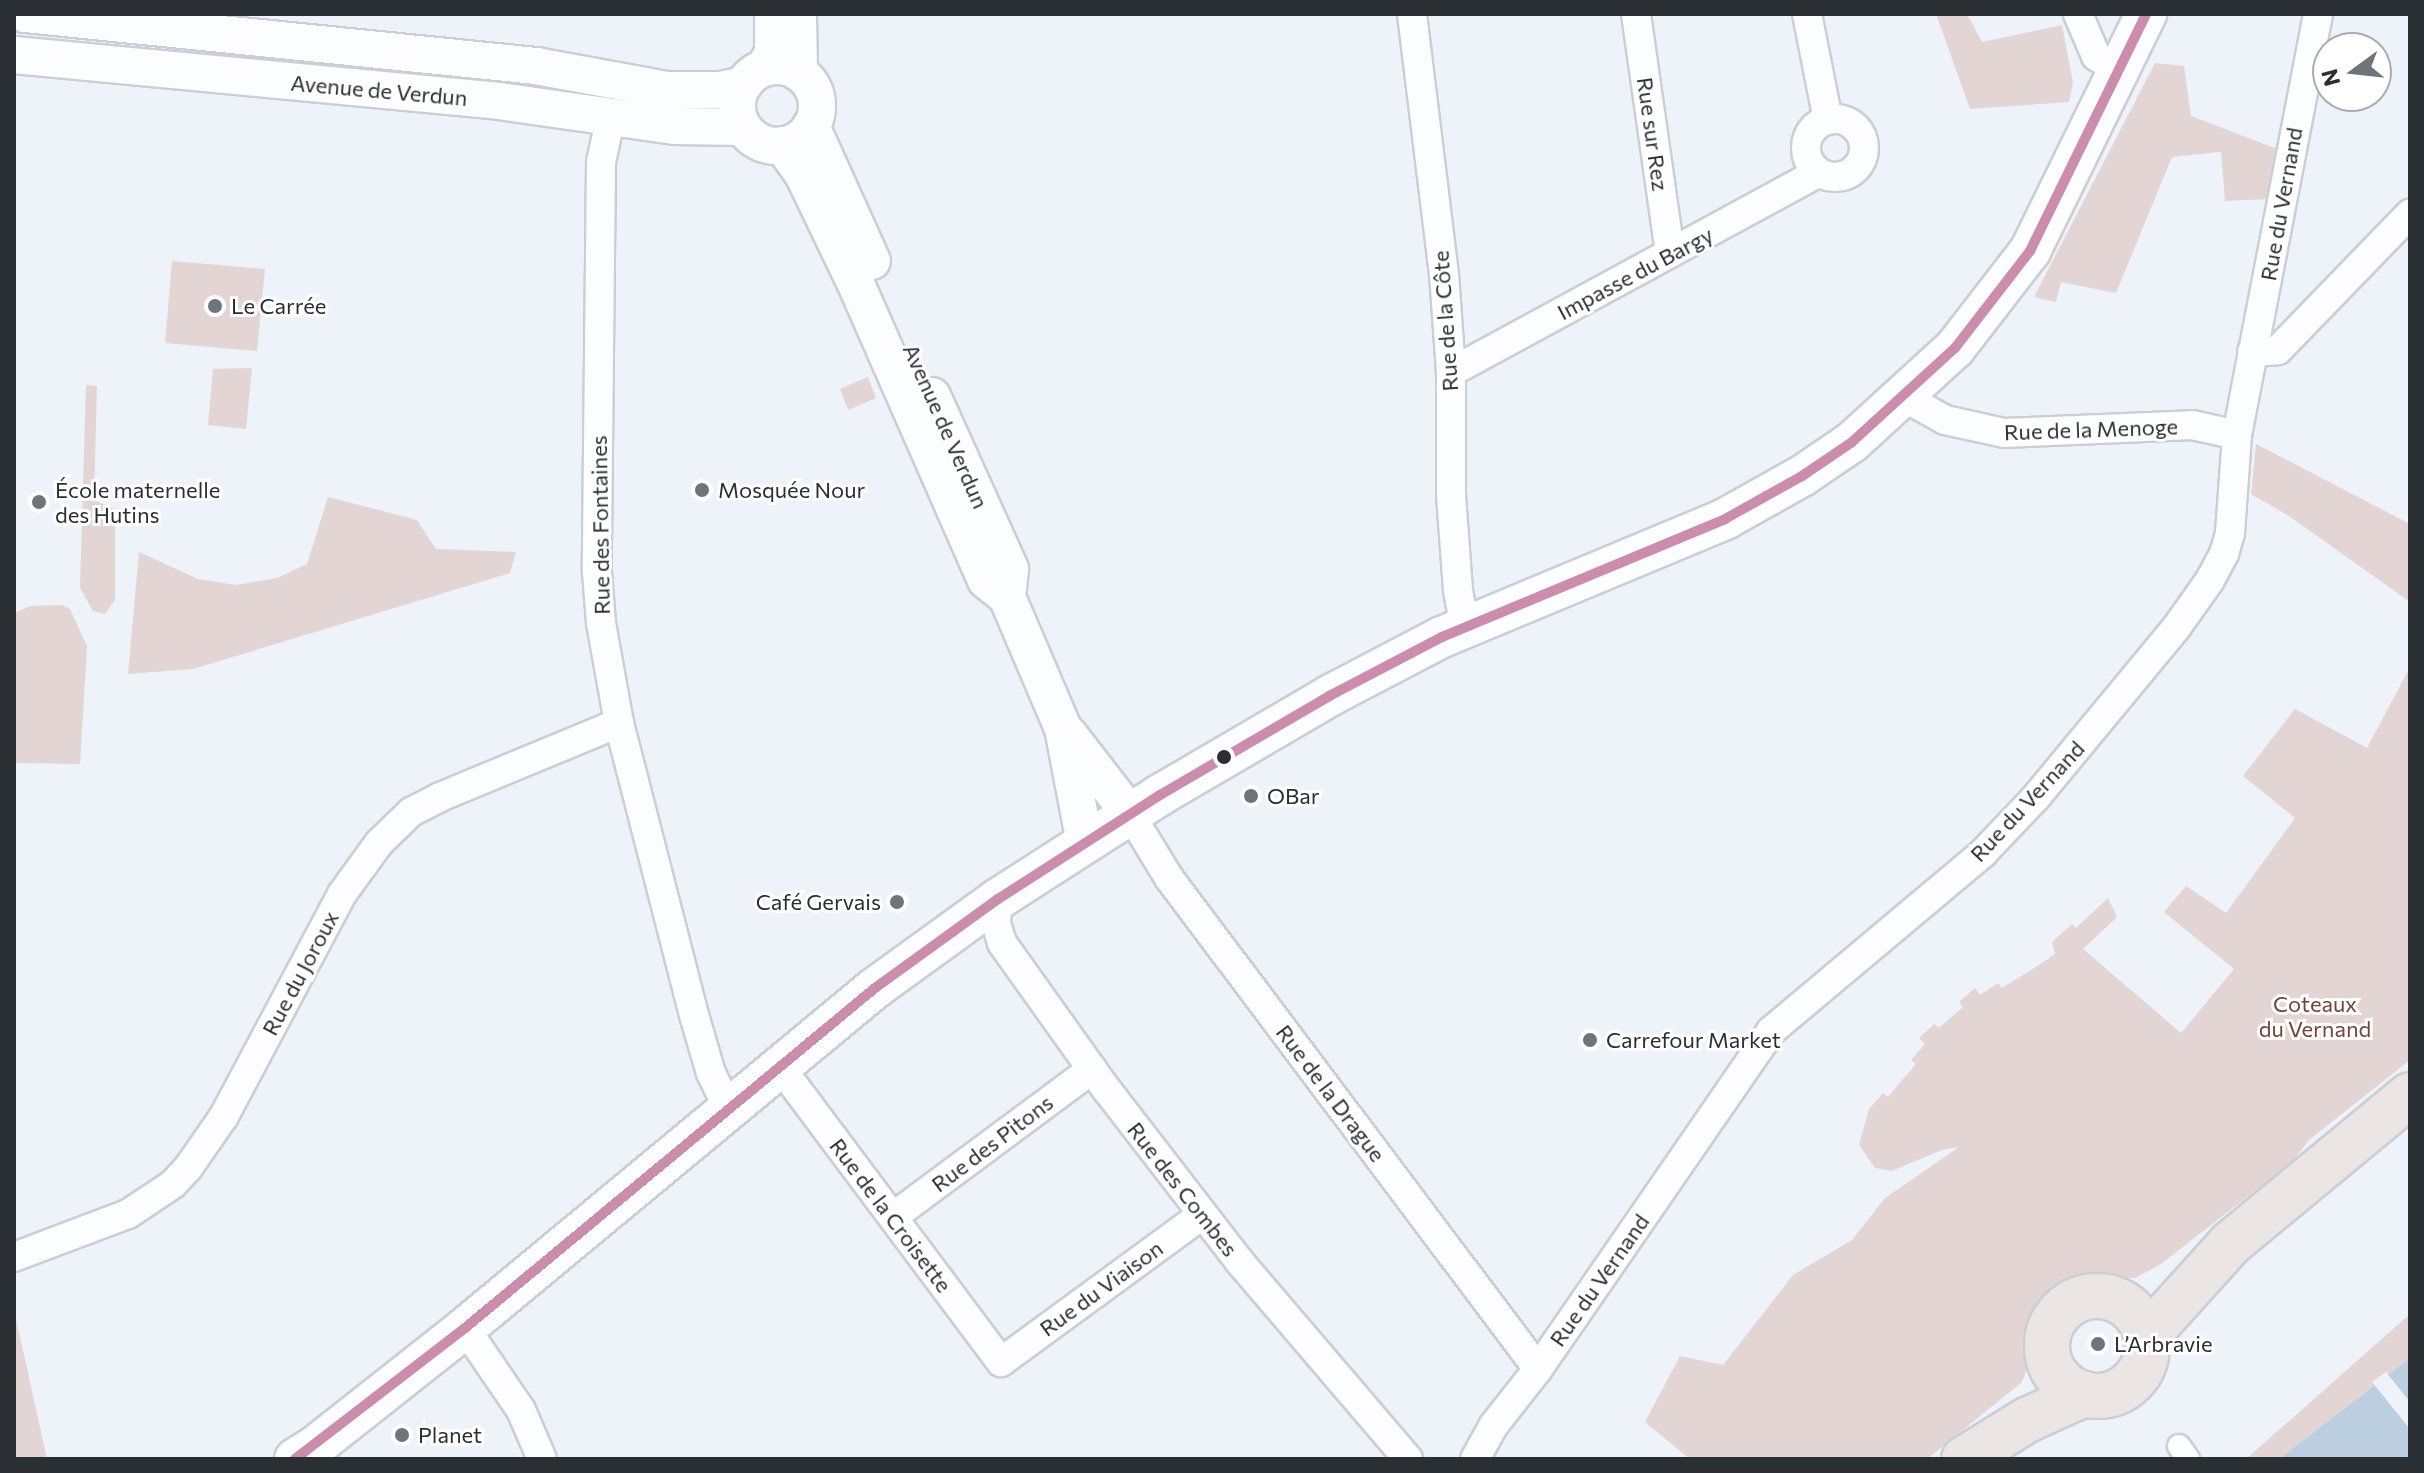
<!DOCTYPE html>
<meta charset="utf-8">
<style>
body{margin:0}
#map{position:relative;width:2424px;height:1473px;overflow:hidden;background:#edf3f9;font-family:Commissioner,sans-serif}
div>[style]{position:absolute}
.green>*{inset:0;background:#e2d5d3}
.water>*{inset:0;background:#bbcfe1}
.pier>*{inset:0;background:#edf3f9}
.roads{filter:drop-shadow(2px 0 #cacfd5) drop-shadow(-2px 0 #cacfd5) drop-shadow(0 2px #cacfd5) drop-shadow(0 -2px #cacfd5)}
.pedestrian>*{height:22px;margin:-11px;padding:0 11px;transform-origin:11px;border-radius:11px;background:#fcfdfe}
.minor>*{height:28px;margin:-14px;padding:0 14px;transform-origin:14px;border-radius:14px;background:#fcfdfe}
.minor>.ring{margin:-14px;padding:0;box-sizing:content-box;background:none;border:28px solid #fcfdfe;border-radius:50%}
.tertiary>*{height:36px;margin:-18px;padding:0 18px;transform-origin:18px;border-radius:18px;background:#fcfdfe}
.tertiary>.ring{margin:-18px;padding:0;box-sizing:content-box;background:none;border:36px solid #fcfdfe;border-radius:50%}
.secondary>*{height:40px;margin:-20px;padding:0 20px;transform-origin:20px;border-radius:20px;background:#fcfdfe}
.primary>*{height:44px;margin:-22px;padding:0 22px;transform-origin:22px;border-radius:22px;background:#ebe5e3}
.primary>.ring{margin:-22px;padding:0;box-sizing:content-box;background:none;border:44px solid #ebe5e3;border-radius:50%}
.bus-1>*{height:10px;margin:-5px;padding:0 5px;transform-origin:5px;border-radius:5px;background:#cc8dad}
.dots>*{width:22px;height:22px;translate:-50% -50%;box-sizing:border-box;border:4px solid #fff;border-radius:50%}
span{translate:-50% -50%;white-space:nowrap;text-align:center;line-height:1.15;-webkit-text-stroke:6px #fff;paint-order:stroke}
.street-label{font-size:22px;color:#2a2f34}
.poi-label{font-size:22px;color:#2a2f34}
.left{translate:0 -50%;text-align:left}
.right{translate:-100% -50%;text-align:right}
.park-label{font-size:22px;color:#764434}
.frame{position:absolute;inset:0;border:16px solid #2a2f34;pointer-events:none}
.north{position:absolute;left:2312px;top:32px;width:80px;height:80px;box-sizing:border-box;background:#fff;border:2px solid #aaacae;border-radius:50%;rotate:255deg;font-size:22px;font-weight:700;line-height:32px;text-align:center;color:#2a2f34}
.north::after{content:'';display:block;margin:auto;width:28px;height:36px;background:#6e7479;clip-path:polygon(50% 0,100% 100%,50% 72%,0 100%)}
</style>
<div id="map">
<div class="green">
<div style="clip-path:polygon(1936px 14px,1967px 14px,1982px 42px,2062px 25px,2073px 83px,2069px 102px,1970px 109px)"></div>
<div style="clip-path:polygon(2155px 63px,2184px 66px,2191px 116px,2277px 149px,2268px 199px,2225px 201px,2221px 152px,2172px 157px,2116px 293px,2061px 282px,2056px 302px,2034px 297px)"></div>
<div style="clip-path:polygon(172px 261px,265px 269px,257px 351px,165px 343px)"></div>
<div style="clip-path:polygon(252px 368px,246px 429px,208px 425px,213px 369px)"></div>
<div style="clip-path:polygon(868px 377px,876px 398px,848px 410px,840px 389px)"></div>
<div style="clip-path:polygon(86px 385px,97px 386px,94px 500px,115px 509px,115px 600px,105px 614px,93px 611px,80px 588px)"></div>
<div style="clip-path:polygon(2256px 444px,2410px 524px,2410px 602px,2289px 516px,2251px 494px)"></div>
<div style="clip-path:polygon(328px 497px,417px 520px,436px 549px,516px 552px,510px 573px,193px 669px,128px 674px,139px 552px,198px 579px,236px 585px,277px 578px,307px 564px)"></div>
<div style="clip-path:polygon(62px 605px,70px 609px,87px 646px,80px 764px,14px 763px,14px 613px,31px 606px)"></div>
<div style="clip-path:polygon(2410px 667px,2410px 1060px,2309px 1140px,2293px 1161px,2161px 1264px,2135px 1278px,2070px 1279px,2054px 1288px,2034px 1307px,2029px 1332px,2030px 1364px,2021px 1383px,1927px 1459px,1690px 1459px,1645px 1422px,1680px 1356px,1723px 1365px,1793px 1275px,1852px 1240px,1885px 1198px,1959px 1147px,1942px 1150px,1892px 1171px,1875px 1168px,1859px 1145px,1869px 1109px,1883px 1093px,1888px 1097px,1916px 1064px,1911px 1060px,1925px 1044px,1919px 1038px,1934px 1024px,1939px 1028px,1963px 1007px,1959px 1002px,1975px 988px,1980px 995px,1998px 983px,2002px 988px,2039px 965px,2055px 954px,2052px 942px,2072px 924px,2076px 928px,2108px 898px,2117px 917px,2083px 949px,2181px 1033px,2234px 969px,2164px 912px,2186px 886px,2226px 913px,2295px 818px,2243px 776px,2295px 709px,2367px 748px)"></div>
<div style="clip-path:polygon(14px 1311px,24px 1355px,47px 1459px,14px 1459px)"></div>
<div style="clip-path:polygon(2410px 1314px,2410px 1358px,2279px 1459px,2246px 1459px)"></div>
</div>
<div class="water">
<div style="clip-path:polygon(2410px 1358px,2410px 1459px,2279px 1459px)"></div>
</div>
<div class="pier">
<div style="clip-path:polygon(2386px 1372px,2410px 1402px,2410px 1429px,2372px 1382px)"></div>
</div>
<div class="roads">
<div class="pedestrian">
<div style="left:2179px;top:1446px;width:16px;rotate:55deg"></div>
</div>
<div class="minor">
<div style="left:1412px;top:14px;width:262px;rotate:83deg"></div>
<div style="left:1444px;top:274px;width:98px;rotate:85.9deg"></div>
<div style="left:1451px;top:372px;width:123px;rotate:90deg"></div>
<div style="left:1451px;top:495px;width:95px;rotate:85.8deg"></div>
<div style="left:1458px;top:590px;width:39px;rotate:80deg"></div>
<div style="left:1636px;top:14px;width:241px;rotate:81.9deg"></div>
<div style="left:1807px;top:14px;width:108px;rotate:78.8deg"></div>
<div style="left:2078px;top:14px;width:46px;rotate:66.8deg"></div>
<div style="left:2096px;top:56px;width:27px;rotate:33deg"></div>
<div style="left:611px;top:116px;width:47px;rotate:102.3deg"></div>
<div style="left:601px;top:162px;width:410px;rotate:90.6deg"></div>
<div style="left:597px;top:572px;width:51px;rotate:85.5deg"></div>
<div style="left:601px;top:623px;width:102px;rotate:79.8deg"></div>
<div style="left:619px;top:723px;width:301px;rotate:75.6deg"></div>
<div style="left:694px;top:1015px;width:60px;rotate:73.7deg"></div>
<div style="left:711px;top:1073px;width:41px;rotate:64.1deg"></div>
<div class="ring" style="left:1806px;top:119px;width:30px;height:30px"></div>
<div style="left:2252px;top:352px;width:26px;rotate:-4deg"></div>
<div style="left:2278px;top:350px;width:190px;rotate:-45.9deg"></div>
<div style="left:1451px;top:372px;width:417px;rotate:-28.5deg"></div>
<div style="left:1904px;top:397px;width:47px;rotate:29.3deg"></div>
<div style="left:1945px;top:420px;width:60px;rotate:12.4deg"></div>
<div style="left:2004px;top:433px;width:188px;rotate:-2.4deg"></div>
<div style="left:2192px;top:425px;width:46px;rotate:12.5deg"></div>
<div style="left:1130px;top:814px;width:75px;rotate:58.6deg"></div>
<div style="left:1169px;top:878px;width:614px;rotate:53.07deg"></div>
<div style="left:998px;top:899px;width:24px;rotate:95deg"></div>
<div style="left:996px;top:923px;width:21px;rotate:73deg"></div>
<div style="left:1002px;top:943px;width:181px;rotate:54.5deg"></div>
<div style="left:1107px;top:1090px;width:216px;rotate:52.3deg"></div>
<div style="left:1239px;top:1261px;width:260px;rotate:49.5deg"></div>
<div style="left:781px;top:1068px;width:367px;rotate:53.2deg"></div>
<div style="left:1001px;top:1362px;width:249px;rotate:-36.2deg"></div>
<div style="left:893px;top:1217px;width:248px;rotate:-36.6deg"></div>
<div style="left:14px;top:1257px;width:122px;rotate:-20.7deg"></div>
<div style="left:128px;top:1214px;width:54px;rotate:-33.7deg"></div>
<div style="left:173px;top:1184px;width:22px;rotate:-47deg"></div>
<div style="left:188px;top:1168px;width:63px;rotate:-55.3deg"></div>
<div style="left:224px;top:1116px;width:251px;rotate:-62deg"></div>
<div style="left:342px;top:894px;width:63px;rotate:-54deg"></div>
<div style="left:379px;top:843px;width:45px;rotate:-44.1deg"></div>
<div style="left:411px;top:812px;width:33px;rotate:-27deg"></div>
<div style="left:440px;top:797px;width:194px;rotate:-22.5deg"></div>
<div style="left:465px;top:1328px;width:99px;rotate:55.7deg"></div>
<div style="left:521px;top:1410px;width:53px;rotate:66.8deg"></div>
<div style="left:1475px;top:1459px;width:39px;rotate:-61deg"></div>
<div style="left:1494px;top:1425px;width:71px;rotate:-51.8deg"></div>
<div style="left:1538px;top:1369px;width:411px;rotate:-55.4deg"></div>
<div style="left:1771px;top:1031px;width:277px;rotate:-40deg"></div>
<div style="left:1983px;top:853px;width:79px;rotate:-46.5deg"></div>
<div style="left:2037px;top:796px;width:218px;rotate:-50.4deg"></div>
<div style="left:2176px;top:628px;width:59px;rotate:-54.7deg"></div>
<div style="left:2210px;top:580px;width:30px;rotate:-62deg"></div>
<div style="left:2224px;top:554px;width:22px;rotate:-74deg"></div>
<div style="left:2230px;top:533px;width:98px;rotate:-85.9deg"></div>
<div style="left:2237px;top:435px;width:429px;rotate:-79.1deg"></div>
</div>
<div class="tertiary">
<div style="left:25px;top:14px;width:514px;rotate:5.81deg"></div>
<div style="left:536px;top:66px;width:133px;rotate:10.4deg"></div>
<div style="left:667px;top:90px;width:53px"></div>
<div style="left:720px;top:90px;width:24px;rotate:-12deg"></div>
<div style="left:798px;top:14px;width:59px;rotate:89deg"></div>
<div style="left:14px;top:55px;width:487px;rotate:5.4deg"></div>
<div style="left:499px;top:101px;width:177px;rotate:8.1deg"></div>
<div style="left:674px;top:126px;width:69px;rotate:0.8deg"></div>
<div class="ring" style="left:737px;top:66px;width:44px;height:44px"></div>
<div style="left:764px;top:68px;width:17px;rotate:-59deg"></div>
<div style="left:773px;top:53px;width:39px;rotate:-90deg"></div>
<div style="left:811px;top:126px;width:148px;rotate:65.7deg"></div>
<div style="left:782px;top:145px;width:36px;rotate:54deg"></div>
<div style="left:803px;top:174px;width:122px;rotate:64.3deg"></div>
<div style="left:856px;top:284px;width:323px;rotate:66.3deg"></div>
<div style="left:986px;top:580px;width:27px;rotate:39deg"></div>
<div style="left:1007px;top:597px;width:142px;rotate:66.9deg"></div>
<div style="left:1063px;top:728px;width:117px;rotate:79.2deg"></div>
<div style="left:932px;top:396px;width:190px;rotate:65.7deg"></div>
<div style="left:1010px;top:569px;width:28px;rotate:96deg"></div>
<div style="left:1069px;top:735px;width:100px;rotate:52.3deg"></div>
</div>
<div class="secondary">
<div style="left:295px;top:1459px;width:26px;rotate:-32deg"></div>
<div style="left:317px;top:1445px;width:189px;rotate:-38.3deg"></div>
<div style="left:465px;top:1328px;width:533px;rotate:-39.67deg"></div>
<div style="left:875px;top:988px;width:152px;rotate:-35.9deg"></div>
<div style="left:998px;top:899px;width:193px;rotate:-32.7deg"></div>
<div style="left:1160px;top:795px;width:198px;rotate:-30.3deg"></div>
<div style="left:1331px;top:695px;width:125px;rotate:-27.6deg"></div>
<div style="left:1442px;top:637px;width:307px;rotate:-22.6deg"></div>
<div style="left:1725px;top:519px;width:88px;rotate:-29.2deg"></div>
<div style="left:1802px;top:476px;width:60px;rotate:-34.2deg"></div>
<div style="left:1852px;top:442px;width:139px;rotate:-42.4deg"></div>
<div style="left:1955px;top:348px;width:123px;rotate:-52.3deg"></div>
<div style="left:2030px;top:251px;width:264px;rotate:-63.9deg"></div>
</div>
<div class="primary">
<div class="ring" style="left:2047px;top:1296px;width:56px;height:56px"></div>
<div style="left:2146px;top:1337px;width:127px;rotate:-47.9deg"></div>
<div style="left:2231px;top:1243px;width:232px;rotate:-39.6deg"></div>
<div style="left:1964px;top:1459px;width:74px;rotate:-31.8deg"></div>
<div style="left:2027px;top:1420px;width:63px;rotate:-24.5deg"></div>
</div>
</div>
<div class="bus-1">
<div style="left:295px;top:1459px;width:215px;rotate:-37.6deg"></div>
<div style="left:465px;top:1328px;width:533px;rotate:-39.67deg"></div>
<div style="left:875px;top:988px;width:152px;rotate:-35.9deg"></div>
<div style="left:998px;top:899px;width:193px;rotate:-32.7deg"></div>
<div style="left:1160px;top:795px;width:198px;rotate:-30.3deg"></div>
<div style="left:1331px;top:695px;width:125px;rotate:-27.6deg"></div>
<div style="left:1442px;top:637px;width:307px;rotate:-22.6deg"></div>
<div style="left:1725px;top:519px;width:88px;rotate:-29.2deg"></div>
<div style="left:1802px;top:476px;width:60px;rotate:-34.2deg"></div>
<div style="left:1852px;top:442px;width:139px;rotate:-42.4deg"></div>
<div style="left:1955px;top:348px;width:123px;rotate:-52.3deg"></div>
<div style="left:2030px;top:251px;width:264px;rotate:-63.9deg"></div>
</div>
<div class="dots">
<div style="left:215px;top:306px;background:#6e7479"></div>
<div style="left:702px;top:490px;background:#6e7479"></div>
<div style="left:39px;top:502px;background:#6e7479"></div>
<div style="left:1224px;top:757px;background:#2a2f34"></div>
<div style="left:1251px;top:796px;background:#6e7479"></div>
<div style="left:897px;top:902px;background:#6e7479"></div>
<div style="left:1590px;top:1040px;background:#6e7479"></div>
<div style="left:2098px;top:1344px;background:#6e7479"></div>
<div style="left:402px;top:1435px;background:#6e7479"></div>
</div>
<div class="street-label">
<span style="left:379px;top:90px;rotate:5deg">Avenue de Verdun</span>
<span style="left:1653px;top:134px;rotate:82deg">Rue sur Rez</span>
<span style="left:2281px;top:204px;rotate:-80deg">Rue du Vernand</span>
<span style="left:1635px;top:273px;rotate:-28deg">Impasse du Bargy</span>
<span style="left:1445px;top:321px;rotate:-94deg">Rue de la Côte</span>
<span style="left:946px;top:426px;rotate:66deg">Avenue de Verdun</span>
<span style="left:2091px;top:429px;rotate:-2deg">Rue de la Menoge</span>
<span style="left:600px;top:525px;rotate:-91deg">Rue des Fontaines</span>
<span style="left:2027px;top:801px;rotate:-47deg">Rue du Vernand</span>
<span style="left:300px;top:973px;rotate:-62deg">Rue du Joroux</span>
<span style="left:1331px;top:1093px;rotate:53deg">Rue de la Drague</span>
<span style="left:992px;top:1143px;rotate:-37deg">Rue des Pitons</span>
<span style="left:1183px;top:1189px;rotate:52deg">Rue des Combes</span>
<span style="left:891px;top:1215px;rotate:53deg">Rue de la Croisette</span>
<span style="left:1599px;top:1280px;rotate:-55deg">Rue du Vernand</span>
<span style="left:1101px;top:1288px;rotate:-36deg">Rue du Viaison</span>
</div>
<div class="poi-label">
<span class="left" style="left:231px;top:306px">Le Carrée</span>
<span class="left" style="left:55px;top:502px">École maternelle<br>des Hutins</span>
<span class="left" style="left:718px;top:490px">Mosquée Nour</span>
<span class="left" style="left:1267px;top:796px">OBar</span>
<span class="right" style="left:881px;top:902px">Café Gervais</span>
<span class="left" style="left:1606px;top:1040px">Carrefour Market</span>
<span class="left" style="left:2114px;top:1344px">L’Arbravie</span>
<span class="left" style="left:418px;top:1435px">Planet</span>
</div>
<div class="park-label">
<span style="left:2315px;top:1016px">Coteaux<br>du Vernand</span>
</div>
<div class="frame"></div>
<div class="north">N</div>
</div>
